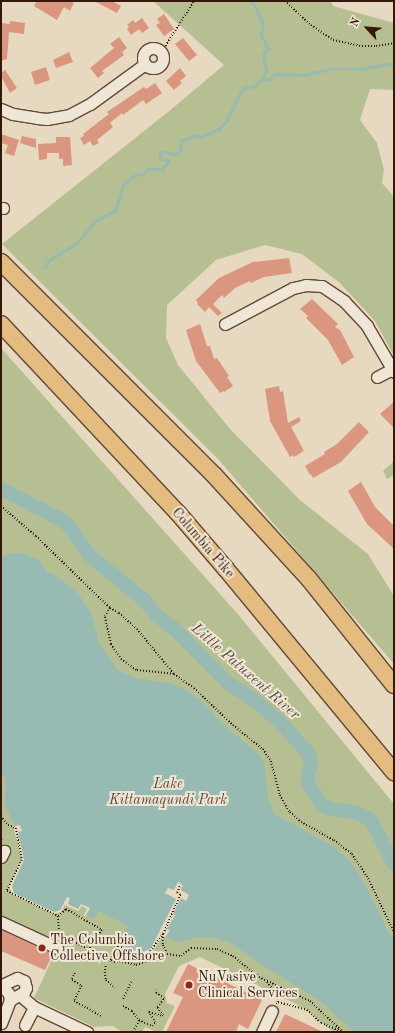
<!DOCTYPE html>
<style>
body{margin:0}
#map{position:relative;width:395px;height:1033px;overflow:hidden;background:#e7d8c0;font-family:"Old Standard TT",serif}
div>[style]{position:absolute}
.green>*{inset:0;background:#b6bf92}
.water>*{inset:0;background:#97bab3}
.pier>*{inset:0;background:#e7d8c0}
.stream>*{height:2.5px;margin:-1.25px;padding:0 1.25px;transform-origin:1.25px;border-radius:1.25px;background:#97bab3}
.river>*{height:14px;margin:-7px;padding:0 7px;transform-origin:7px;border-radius:7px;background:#97bab3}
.building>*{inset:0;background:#da967e}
.path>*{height:1.5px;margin-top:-0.75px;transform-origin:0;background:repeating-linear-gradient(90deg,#35180a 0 1px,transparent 0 3px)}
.roads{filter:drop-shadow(1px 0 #624838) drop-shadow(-1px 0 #624838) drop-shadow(0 1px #624838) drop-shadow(0 -1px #624838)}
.minor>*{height:11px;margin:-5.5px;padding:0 5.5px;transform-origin:5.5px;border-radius:5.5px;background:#efe6d6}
.minor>.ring{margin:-5.5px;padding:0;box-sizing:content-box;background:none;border:11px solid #efe6d6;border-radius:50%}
.highway>*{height:16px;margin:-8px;padding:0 8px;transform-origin:8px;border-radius:8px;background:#e4bc80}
.dots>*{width:11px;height:11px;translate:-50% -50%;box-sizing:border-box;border:2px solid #efe6d6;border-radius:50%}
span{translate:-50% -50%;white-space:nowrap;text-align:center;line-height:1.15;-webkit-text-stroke:4px #efe6d6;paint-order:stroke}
.street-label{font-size:14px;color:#35180a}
.park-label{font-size:14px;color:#5c4a33;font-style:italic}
.poi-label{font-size:14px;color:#35180a}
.left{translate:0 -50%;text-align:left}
.water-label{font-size:15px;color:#52493d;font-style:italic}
.frame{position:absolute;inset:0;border:2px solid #35180a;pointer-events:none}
.north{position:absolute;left:347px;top:8px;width:40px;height:40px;-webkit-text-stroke:3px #efe6d6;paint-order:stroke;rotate:296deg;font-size:11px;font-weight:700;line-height:16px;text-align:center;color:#35180a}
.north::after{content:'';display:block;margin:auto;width:14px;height:18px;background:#35180a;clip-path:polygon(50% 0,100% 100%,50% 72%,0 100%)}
</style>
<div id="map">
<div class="green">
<div style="clip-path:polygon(153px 1px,331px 1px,333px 6px,394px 23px,394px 90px,370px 89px,360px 120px,377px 143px,384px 170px,382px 183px,394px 197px,394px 356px,375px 321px,340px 283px,302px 254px,265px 245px,216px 260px,167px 305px,166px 338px,178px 365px,230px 429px,300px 500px,368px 554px,394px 596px,394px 664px,219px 460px,2px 244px,168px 112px,224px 65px)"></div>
<div style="clip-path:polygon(1px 348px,236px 612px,394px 804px,394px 1032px,333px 1032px,304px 1008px,200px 957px,179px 966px,165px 994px,167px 1003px,175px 1006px,162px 1032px,157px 1032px,145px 1027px,142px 1032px,122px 1032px,113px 1026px,94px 1027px,34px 998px,58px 946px,1px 917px,1px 867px,8px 853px,1px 849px)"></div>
<div style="clip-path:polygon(394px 460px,394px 475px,387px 479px,383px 471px,391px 464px)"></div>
</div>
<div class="water">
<div style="clip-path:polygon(11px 553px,21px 553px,38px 559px,48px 573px,55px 575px,76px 591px,92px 614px,92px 619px,95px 623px,93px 627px,98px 635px,97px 640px,114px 665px,120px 671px,137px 679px,170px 683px,181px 687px,199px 699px,220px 721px,259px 755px,264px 763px,268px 798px,274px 814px,333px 846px,349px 860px,364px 882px,388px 931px,394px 940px,394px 1032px,354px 1032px,319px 1000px,264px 966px,231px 943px,212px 937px,198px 937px,178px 942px,163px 936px,152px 952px,145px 956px,137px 957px,118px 948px,128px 926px,99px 911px,94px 919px,86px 915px,90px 908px,81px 904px,78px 909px,67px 904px,68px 897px,60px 910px,54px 912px,14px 893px,11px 886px,24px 859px,18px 832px,4px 804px,6px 785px,1px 767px,1px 558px)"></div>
</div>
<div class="pier">
<div style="clip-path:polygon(20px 825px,22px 831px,18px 832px,24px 860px,12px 886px,14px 893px,54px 912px,60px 910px,67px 897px,70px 898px,68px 904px,78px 909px,81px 904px,90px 908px,85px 917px,84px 915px,87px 909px,82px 906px,78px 911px,65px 905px,61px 912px,54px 914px,12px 894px,9px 886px,22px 859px,13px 826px)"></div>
<div style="clip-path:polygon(178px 882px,183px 885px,181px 890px,189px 895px,186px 901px,181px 898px,173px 914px,175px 915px,167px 929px,170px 930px,168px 933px,165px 937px,163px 936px,152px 952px,145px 956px,137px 957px,118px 948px,119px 945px,131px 951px,141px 953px,151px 948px,176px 899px,165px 893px,168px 888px,174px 890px)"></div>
</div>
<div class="stream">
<div style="left:262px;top:80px;width:8px;rotate:-7deg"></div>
<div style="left:270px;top:79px;width:4px;rotate:-63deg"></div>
<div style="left:272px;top:75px;width:5px;rotate:-11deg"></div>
<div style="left:277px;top:74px;width:27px;rotate:2deg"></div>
<div style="left:304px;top:75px;width:28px;rotate:-13deg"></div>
<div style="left:331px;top:69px;width:29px"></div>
<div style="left:360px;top:69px;width:29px;rotate:-10deg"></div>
<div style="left:389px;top:64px;width:5px;rotate:11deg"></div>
<div style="left:45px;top:268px;width:9px;rotate:-63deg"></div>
<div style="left:49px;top:260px;width:33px;rotate:-31deg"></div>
<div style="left:77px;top:243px;width:28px;rotate:-51deg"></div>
<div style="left:95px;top:221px;width:22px;rotate:-27deg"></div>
<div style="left:115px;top:211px;width:27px;rotate:-73deg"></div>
<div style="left:123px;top:185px;width:16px;rotate:-40deg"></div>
<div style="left:135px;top:175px;width:8px;rotate:-7deg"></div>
<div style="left:143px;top:174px;width:9px;rotate:-41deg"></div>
<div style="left:150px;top:168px;width:12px;rotate:9deg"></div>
<div style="left:162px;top:170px;width:11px;rotate:-56deg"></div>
<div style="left:168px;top:161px;width:8px;rotate:-166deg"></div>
<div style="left:160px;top:159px;width:6px;rotate:-90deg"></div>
<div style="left:160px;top:153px;width:5px;rotate:-11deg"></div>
<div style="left:165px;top:152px;width:11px;rotate:10deg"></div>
<div style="left:176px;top:154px;width:4px;rotate:-27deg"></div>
<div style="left:180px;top:152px;width:11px;rotate:-85deg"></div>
<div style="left:181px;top:141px;width:2px;rotate:-27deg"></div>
<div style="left:183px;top:140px;width:13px;rotate:-18deg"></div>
<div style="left:195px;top:136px;width:6px;rotate:9deg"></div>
<div style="left:201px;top:137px;width:20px;rotate:-24deg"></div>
<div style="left:219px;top:129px;width:12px;rotate:-48deg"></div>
<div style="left:227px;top:120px;width:32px;rotate:-64deg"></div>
<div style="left:241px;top:91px;width:4px;rotate:-45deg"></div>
<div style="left:244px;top:88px;width:11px;rotate:-10deg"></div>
<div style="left:255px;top:86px;width:9px;rotate:-41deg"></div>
<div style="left:262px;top:80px;width:9px;rotate:-63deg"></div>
<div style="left:266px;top:72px;width:17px;rotate:-100deg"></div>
<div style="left:263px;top:55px;width:8px;rotate:-50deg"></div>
<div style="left:268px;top:49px;width:16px;rotate:-117deg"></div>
<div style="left:261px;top:35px;width:8px;rotate:-76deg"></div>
<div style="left:263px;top:27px;width:5px;rotate:-101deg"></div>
<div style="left:262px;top:22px;width:19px;rotate:-115deg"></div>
<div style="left:254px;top:5px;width:6px;rotate:-135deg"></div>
</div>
<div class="river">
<div style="left:1px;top:489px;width:66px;rotate:27deg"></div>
<div style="left:60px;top:519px;width:11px;rotate:38deg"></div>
<div style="left:69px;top:526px;width:35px;rotate:55deg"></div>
<div style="left:89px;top:555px;width:71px;rotate:39.3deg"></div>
<div style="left:144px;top:600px;width:19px;rotate:51deg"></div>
<div style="left:156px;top:615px;width:20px;rotate:37deg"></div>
<div style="left:172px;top:627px;width:78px;rotate:45deg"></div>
<div style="left:227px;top:682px;width:34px;rotate:34deg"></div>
<div style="left:255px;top:701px;width:34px;rotate:40deg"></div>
<div style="left:281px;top:723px;width:42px;rotate:47.9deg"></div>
<div style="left:309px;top:754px;width:12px;rotate:81deg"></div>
<div style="left:311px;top:766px;width:10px;rotate:107deg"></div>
<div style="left:308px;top:776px;width:8px;rotate:90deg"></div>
<div style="left:308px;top:784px;width:25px;rotate:56deg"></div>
<div style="left:322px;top:805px;width:9px;rotate:27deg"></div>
<div style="left:330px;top:809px;width:20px;rotate:6deg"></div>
<div style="left:350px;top:811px;width:15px;rotate:20deg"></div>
<div style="left:364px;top:816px;width:10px;rotate:37deg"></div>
<div style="left:372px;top:822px;width:47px;rotate:62.4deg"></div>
</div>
<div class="building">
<div style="clip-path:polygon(37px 1px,70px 1px,74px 3px,70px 11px,64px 7px,57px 20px,34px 6px)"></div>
<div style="clip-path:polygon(94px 1px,112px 1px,121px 6px,117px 13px)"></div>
<div style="clip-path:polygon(164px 14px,174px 29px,164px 36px,156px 25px,160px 23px,157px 19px)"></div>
<div style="clip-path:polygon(142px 18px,149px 28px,142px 33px,139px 29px,131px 35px,127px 29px,129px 27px,127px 25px,133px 20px,135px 23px)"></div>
<div style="clip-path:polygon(10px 21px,25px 23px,24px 34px,9px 32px,7px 59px,1px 61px,2px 23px,10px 24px)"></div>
<div style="clip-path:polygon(119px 37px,127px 48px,122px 52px,124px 55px,102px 71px,104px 73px,98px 78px,90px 68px,114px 48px,110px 44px)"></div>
<div style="clip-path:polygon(183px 38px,197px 55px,189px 61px,175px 44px)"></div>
<div style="clip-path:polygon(69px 52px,73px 62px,56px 68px,53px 60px)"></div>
<div style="clip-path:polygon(46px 67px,50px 80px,35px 85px,31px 72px)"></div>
<div style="clip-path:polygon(180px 68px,186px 76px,180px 81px,182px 83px,174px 90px,166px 81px)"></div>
<div style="clip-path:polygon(5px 70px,17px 88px,10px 93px,1px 76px,1px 73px)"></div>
<div style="clip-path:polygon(155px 83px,162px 93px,146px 104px,143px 100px,123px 115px,122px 113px,110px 123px,113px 127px,97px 140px,99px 143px,93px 146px,90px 141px,84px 145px,80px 138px,84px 136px,83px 134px,109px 114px,107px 112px,144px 87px,146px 89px)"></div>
<div style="clip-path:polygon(1px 134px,19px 140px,14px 156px,5px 153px,8px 145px,1px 143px)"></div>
<div style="clip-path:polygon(22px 136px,36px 139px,36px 148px,20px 143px)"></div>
<div style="clip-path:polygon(56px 137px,70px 137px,72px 165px,63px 166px,63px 159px,59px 159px,59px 153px,47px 153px,47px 159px,39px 160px,38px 144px,56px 143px)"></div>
<div style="clip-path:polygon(289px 258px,292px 273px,264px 277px,251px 283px,250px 281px,235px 288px,224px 298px,222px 295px,213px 304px,222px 313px,218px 316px,209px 307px,205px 312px,197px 304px,198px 303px,196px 300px,219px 278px,253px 262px)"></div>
<div style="clip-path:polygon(312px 299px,338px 324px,335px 327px,340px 330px,354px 357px,342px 365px,328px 340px,306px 318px,308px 316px,300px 309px)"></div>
<div style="clip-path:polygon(200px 324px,207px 346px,210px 346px,214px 359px,217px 358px,229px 376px,227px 377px,233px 386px,224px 392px,223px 391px,220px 393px,196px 361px,186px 330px)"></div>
<div style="clip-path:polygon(279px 386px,280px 392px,283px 391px,288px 423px,299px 417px,301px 421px,291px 427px,304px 451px,294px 457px,293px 455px,290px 457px,270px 421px,265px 389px)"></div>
<div style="clip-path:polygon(394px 402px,394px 428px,380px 414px)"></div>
<div style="clip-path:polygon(359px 422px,369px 432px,341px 462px,313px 478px,311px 474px,310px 475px,305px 466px,325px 454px,324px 452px,337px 444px)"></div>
<div style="clip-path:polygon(361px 482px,375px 507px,394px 526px,394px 549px,367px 524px,348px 491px)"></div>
<div style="clip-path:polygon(1px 930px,53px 954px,45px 970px,1px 951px)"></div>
<div style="clip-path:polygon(188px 964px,262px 1000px,248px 1029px,239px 1024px,236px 1032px,166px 1032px,183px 997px,173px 993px)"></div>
<div style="clip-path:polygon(285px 1014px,323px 1032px,276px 1032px)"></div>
</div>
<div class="path">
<div style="left:285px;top:1px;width:35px;rotate:43deg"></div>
<div style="left:311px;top:25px;width:27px;rotate:34deg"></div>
<div style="left:333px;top:40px;width:30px;rotate:12deg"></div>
<div style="left:362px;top:46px;width:14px"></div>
<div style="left:376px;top:46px;width:18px;rotate:-9deg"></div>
<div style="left:162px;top:51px;width:59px;rotate:-57.4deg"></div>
<div style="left:1px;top:506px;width:46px;rotate:40.6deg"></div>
<div style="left:36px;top:536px;width:103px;rotate:44.2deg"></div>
<div style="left:110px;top:608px;width:10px;rotate:29deg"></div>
<div style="left:119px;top:613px;width:24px;rotate:42deg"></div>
<div style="left:137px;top:629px;width:58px;rotate:50.6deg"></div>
<div style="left:174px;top:674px;width:24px;rotate:35deg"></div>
<div style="left:194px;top:688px;width:54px;rotate:43.5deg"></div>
<div style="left:233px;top:725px;width:38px;rotate:39deg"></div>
<div style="left:263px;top:749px;width:14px;rotate:56deg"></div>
<div style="left:271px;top:761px;width:35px;rotate:75deg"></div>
<div style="left:280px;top:795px;width:20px;rotate:60deg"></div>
<div style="left:290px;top:812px;width:15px;rotate:42deg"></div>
<div style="left:301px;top:822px;width:38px;rotate:29deg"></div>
<div style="left:334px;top:840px;width:23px;rotate:38deg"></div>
<div style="left:352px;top:854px;width:27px;rotate:56deg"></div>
<div style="left:367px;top:876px;width:62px;rotate:64.3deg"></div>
<div style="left:110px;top:608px;width:10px;rotate:119deg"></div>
<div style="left:105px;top:617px;width:28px;rotate:77deg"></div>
<div style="left:111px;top:644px;width:18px;rotate:56deg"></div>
<div style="left:121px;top:659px;width:19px;rotate:35deg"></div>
<div style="left:137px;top:670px;width:37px;rotate:6deg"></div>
<div style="left:1px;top:816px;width:11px;rotate:52deg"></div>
<div style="left:8px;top:825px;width:9px;rotate:21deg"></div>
<div style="left:16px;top:828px;width:33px;rotate:79deg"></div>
<div style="left:22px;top:860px;width:34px;rotate:116deg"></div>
<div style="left:7px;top:891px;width:57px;rotate:26.1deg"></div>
<div style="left:58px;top:916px;width:11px;rotate:-41deg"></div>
<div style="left:66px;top:909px;width:42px;rotate:30.3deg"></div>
<div style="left:102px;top:930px;width:23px;rotate:124deg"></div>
<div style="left:1px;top:836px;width:6px;rotate:81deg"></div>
<div style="left:58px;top:916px;width:24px;rotate:85deg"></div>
<div style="left:163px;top:934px;width:11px;rotate:90deg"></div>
<div style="left:163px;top:945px;width:9px;rotate:63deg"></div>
<div style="left:65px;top:945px;width:7px;rotate:-63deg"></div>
<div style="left:68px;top:939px;width:51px;rotate:26.6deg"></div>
<div style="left:114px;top:962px;width:5px;rotate:-11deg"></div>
<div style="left:119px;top:961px;width:17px;rotate:13deg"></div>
<div style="left:136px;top:965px;width:33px;rotate:-20deg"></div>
<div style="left:167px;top:954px;width:14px;rotate:8deg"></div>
<div style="left:181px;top:956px;width:13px;rotate:-39deg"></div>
<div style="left:191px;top:948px;width:26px;rotate:2deg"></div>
<div style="left:217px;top:949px;width:17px;rotate:24deg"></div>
<div style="left:233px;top:956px;width:33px;rotate:39deg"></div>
<div style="left:259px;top:977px;width:56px;rotate:25.2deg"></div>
<div style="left:310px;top:1001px;width:45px;rotate:43.2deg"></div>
<div style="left:110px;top:960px;width:16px;rotate:-60deg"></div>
<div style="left:118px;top:946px;width:22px;rotate:24deg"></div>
<div style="left:138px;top:955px;width:6px"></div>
<div style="left:144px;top:955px;width:7px;rotate:-34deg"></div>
<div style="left:150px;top:951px;width:21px;rotate:-53deg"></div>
<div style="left:163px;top:934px;width:43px;rotate:-66.4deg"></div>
<div style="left:180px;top:895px;width:4px;rotate:-146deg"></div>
<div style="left:177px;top:893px;width:9px;rotate:-69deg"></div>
<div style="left:106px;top:966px;width:6px;rotate:99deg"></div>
<div style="left:105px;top:972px;width:8px;rotate:83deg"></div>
<div style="left:106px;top:980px;width:12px;rotate:42deg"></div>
<div style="left:75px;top:973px;width:8px;rotate:113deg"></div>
<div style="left:72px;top:980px;width:12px;rotate:31deg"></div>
<div style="left:82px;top:986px;width:17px;rotate:118deg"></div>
<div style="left:74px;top:1001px;width:31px;rotate:29deg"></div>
<div style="left:267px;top:982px;width:17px;rotate:50deg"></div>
<div style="left:278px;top:995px;width:7px;rotate:90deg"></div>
<div style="left:123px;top:999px;width:19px;rotate:-65deg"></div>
<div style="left:276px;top:1004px;width:3px;rotate:-45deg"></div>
<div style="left:278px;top:1002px;width:30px;rotate:15deg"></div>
<div style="left:307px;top:1010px;width:19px;rotate:43deg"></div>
<div style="left:321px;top:1023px;width:22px;rotate:22deg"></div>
<div style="left:123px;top:1006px;width:10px;rotate:29deg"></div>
<div style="left:132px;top:1011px;width:11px;rotate:52deg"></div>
<div style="left:139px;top:1020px;width:14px;rotate:25deg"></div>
<div style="left:152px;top:1026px;width:4px;rotate:-45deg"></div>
<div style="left:155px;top:1023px;width:13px;rotate:-119deg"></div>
<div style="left:149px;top:1012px;width:15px;rotate:16deg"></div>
<div style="left:163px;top:1016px;width:11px;rotate:-124deg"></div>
<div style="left:157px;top:1007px;width:11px;rotate:-49deg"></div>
<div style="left:164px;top:999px;width:10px;rotate:-143deg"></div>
<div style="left:156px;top:993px;width:3px;rotate:-90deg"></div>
<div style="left:133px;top:1032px;width:13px;rotate:-63deg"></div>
</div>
<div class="roads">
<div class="minor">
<div class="ring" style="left:143px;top:48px;width:9px;height:9px"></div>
<div style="left:1px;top:109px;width:13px;rotate:23deg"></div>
<div style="left:13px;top:114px;width:24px;rotate:9deg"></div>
<div style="left:37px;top:118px;width:10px;rotate:6deg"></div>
<div style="left:47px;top:119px;width:22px;rotate:-10deg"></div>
<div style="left:69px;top:115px;width:24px;rotate:-28deg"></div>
<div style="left:90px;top:104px;width:68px;rotate:-36deg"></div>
<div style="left:1px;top:208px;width:2px"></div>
<div style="left:225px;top:324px;width:77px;rotate:-27.9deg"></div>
<div style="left:293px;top:288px;width:13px;rotate:-13deg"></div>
<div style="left:306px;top:285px;width:16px;rotate:4deg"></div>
<div style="left:322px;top:286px;width:27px;rotate:34deg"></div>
<div style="left:344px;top:301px;width:34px;rotate:47deg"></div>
<div style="left:367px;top:326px;width:53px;rotate:59.6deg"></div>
<div style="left:377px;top:377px;width:17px;rotate:-28deg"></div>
<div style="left:1px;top:857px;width:7px;rotate:-63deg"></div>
<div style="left:1px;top:922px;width:62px;rotate:24.9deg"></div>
<div style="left:1px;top:985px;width:12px;rotate:48deg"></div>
<div style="left:9px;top:994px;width:6px;rotate:81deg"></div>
<div style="left:10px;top:1000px;width:25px;rotate:111deg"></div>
<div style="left:2px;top:985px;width:17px;rotate:-25deg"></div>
<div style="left:17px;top:978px;width:8px;rotate:23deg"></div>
<div style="left:24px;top:981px;width:7px;rotate:74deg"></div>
<div style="left:26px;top:988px;width:4px;rotate:117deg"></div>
<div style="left:24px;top:992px;width:16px;rotate:150deg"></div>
<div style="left:20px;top:995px;width:18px;rotate:41deg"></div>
<div style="left:34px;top:1007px;width:59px;rotate:25.3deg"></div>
<div style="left:25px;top:1025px;width:20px;rotate:-63deg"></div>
<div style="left:262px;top:1032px;width:23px;rotate:-65deg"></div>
</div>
<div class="highway">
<div style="left:1px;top:262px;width:301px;rotate:45deg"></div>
<div style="left:214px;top:475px;width:141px;rotate:47.6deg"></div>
<div style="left:309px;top:579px;width:136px;rotate:51.3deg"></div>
<div style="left:1px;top:324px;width:259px;rotate:46.9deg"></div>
<div style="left:178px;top:513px;width:74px;rotate:49.4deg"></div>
<div style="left:226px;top:569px;width:264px;rotate:50.4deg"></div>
</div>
</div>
<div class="dots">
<div style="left:42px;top:948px;background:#8f2418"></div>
<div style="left:189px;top:985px;background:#8f2418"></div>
</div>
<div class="street-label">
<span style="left:203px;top:543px;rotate:49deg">Columbia Pike</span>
</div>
<div class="park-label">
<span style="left:168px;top:792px">Lake<br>Kittamaqundi Park</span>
</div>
<div class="poi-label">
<span class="left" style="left:50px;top:948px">The Columbia<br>Collective Offshore</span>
<span class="left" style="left:198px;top:985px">NuVasive<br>Clinical Services</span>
</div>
<div class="water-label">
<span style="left:245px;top:672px;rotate:41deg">Little Patuxent River</span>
</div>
<div class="frame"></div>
<div class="north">N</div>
</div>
